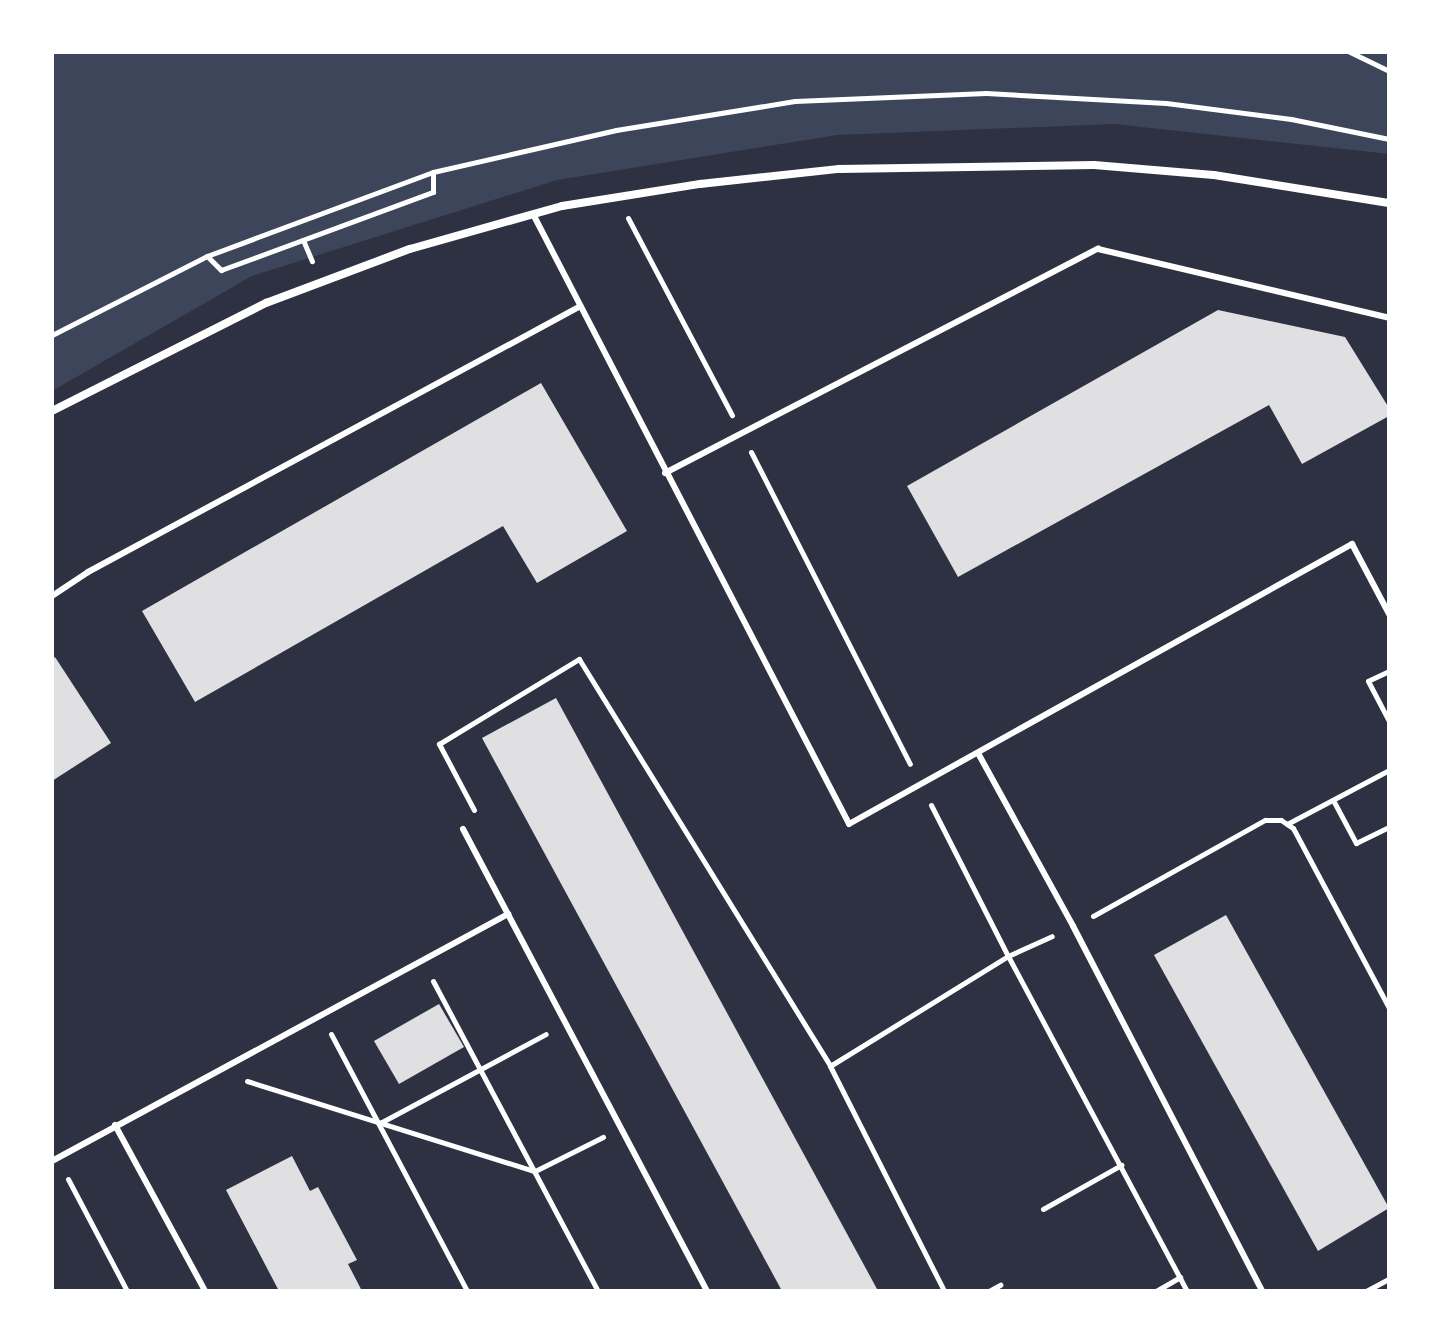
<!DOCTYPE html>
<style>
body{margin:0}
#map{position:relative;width:1441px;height:1343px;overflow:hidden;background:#2d3142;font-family:"Exo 2",sans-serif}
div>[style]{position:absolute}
.green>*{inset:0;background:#3c4559}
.building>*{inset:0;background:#e0e0e3}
.path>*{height:5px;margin:-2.5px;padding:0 2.5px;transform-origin:2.5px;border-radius:2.5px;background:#fff}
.service>*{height:6px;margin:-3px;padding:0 3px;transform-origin:3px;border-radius:3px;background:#fff}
.minor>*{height:8px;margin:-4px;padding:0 4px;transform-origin:4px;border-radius:4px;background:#fff}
span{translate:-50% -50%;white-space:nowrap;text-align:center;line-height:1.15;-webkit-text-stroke:8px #fff;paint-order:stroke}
.frame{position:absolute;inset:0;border:54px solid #fff;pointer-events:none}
</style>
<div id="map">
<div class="green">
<div style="clip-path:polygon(52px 52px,1389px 52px,1389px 154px,1114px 124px,837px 135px,557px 180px,252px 276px,52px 391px)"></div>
</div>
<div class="building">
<div style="clip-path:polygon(1218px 310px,1345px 337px,1389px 408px,1389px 416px,1302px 464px,1269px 405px,958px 577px,907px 486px)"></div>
<div style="clip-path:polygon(541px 383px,627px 531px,537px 583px,503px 526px,195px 702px,142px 611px)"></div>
<div style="clip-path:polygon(55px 657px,111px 743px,52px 781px,52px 659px)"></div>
<div style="clip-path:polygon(556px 698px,877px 1289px,874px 1291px,782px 1291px,482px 738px)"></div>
<div style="clip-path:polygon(1226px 915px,1389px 1208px,1318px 1251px,1154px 955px)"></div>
<div style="clip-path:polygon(439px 1004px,464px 1047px,399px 1084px,374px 1041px)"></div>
<div style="clip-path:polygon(292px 1156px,310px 1191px,318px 1187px,357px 1260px,348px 1264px,362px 1291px,279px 1291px,226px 1190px)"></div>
</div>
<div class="path">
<div style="left:1350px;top:52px;width:43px;rotate:26deg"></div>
<div style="left:628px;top:218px;width:223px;rotate:62.2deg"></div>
<div style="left:303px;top:240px;width:23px;rotate:67deg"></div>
<div style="left:207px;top:256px;width:20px;rotate:45deg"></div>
<div style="left:221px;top:270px;width:226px;rotate:-20.2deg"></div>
<div style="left:433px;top:192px;width:20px;rotate:-90deg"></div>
<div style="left:52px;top:335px;width:174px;rotate:-27deg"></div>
<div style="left:207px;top:256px;width:241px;rotate:-20.4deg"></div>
<div style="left:433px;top:172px;width:188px;rotate:-12.9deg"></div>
<div style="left:616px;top:130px;width:181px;rotate:-9.2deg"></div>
<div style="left:795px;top:101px;width:191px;rotate:-2.4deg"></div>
<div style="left:986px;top:93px;width:180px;rotate:3.2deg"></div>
<div style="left:1166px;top:103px;width:126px;rotate:7.3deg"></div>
<div style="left:1291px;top:119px;width:100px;rotate:11.5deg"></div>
<div style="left:751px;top:452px;width:350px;rotate:63deg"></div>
<div style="left:1389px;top:671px;width:23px;rotate:155deg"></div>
<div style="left:1368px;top:681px;width:45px;rotate:62.3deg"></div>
<div style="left:1333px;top:800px;width:49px;rotate:61.9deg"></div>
<div style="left:1356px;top:843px;width:37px;rotate:-26deg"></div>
<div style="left:931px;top:805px;width:169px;rotate:63deg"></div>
<div style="left:1008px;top:956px;width:48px;rotate:-24.4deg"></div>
<div style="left:474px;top:810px;width:75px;rotate:-117.9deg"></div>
<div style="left:439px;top:744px;width:164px;rotate:-31.3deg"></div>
<div style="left:579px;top:659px;width:478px;rotate:58.3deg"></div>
<div style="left:830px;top:1066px;width:252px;rotate:63.1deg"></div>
<div style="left:1287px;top:824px;width:115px;rotate:-27.9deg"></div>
<div style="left:1093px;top:916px;width:197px;rotate:-29.2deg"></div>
<div style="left:1265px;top:820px;width:16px"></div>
<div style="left:1281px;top:820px;width:14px;rotate:34deg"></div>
<div style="left:1293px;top:828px;width:204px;rotate:61.9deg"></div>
<div style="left:433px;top:981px;width:351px;rotate:62deg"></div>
<div style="left:331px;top:1034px;width:291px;rotate:62.1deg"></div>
<div style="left:830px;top:1066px;width:209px;rotate:-31.7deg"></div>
<div style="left:1008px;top:956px;width:380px;rotate:61.9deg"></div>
<div style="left:247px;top:1081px;width:302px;rotate:17.4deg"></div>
<div style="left:535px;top:1171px;width:76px;rotate:-26.6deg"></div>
<div style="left:380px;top:1123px;width:188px;rotate:-28.2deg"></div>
<div style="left:68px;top:1179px;width:127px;rotate:62.2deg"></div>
<div style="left:1043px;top:1209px;width:90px;rotate:-29.4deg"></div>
<div style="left:989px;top:1291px;width:13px;rotate:-29deg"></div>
<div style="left:1156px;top:1291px;width:28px;rotate:-30deg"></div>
<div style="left:1366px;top:1291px;width:26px;rotate:-28deg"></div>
</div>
<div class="service">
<div style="left:533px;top:214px;width:687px;rotate:62.61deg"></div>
<div style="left:849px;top:824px;width:576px;rotate:-29.1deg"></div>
<div style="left:1352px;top:544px;width:79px;rotate:62.1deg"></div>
<div style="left:665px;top:473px;width:488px;rotate:-27.4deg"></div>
<div style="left:1098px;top:249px;width:299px;rotate:13.3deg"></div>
<div style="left:52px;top:596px;width:43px;rotate:-33.7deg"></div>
<div style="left:88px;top:572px;width:558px;rotate:-28.36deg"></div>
<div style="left:978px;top:753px;width:197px;rotate:61.2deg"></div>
<div style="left:1073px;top:926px;width:411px;rotate:62.6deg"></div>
<div style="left:463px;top:829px;width:522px;rotate:62.16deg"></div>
<div style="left:115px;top:1125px;width:189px;rotate:61.5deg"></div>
<div style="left:52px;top:1161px;width:519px;rotate:-28.44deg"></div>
</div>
<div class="minor">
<div style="left:52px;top:411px;width:240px;rotate:-26.8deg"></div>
<div style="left:266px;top:303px;width:154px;rotate:-20.6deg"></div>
<div style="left:410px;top:249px;width:158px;rotate:-15.8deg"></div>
<div style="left:562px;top:206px;width:140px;rotate:-9.1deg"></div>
<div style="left:700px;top:184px;width:140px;rotate:-6.2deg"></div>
<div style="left:839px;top:169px;width:255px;rotate:-0.9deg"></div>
<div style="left:1094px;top:165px;width:120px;rotate:4.8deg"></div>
<div style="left:1214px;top:175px;width:177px;rotate:9.1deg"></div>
</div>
<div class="frame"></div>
</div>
